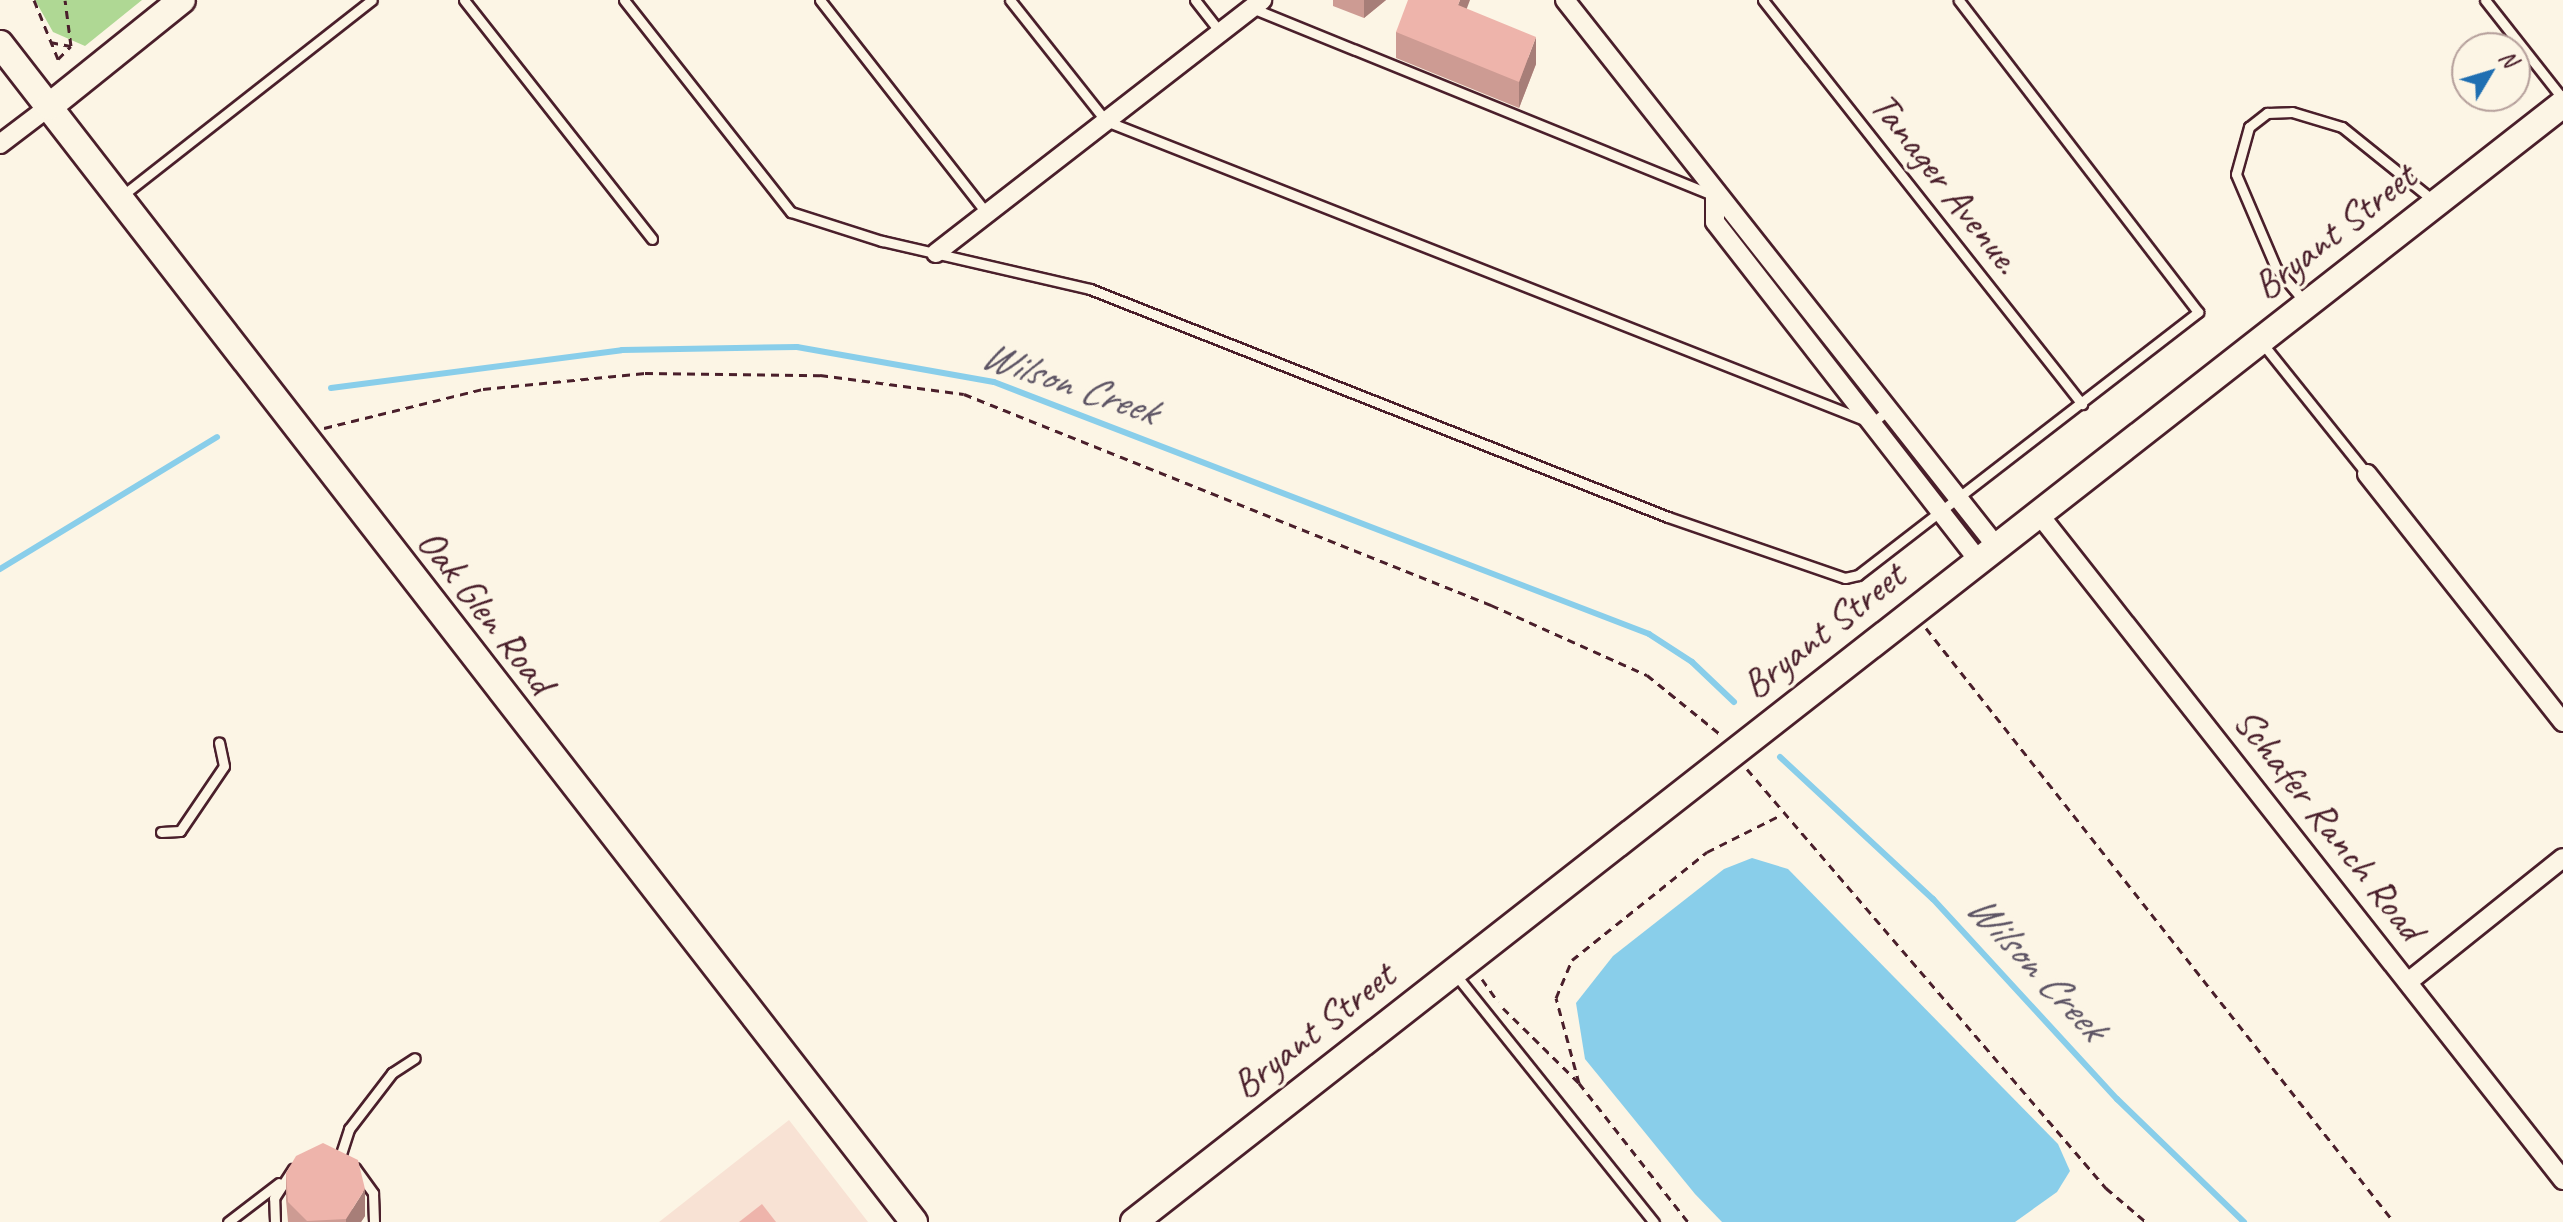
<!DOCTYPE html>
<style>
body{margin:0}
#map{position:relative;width:2563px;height:1222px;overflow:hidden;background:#fcf5e5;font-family:Caveat,sans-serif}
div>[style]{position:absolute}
.built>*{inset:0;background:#f8e2d4}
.green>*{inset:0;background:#afd894}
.water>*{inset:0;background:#89ceea}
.stream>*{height:6px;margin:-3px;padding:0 3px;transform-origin:3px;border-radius:3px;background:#89ceea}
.path>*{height:3px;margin-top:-1.5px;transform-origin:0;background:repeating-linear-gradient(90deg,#4a1f2b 0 8px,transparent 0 14px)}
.roads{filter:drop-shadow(2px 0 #4a1f2b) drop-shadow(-2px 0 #4a1f2b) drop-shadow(0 2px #4a1f2b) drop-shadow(0 -2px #4a1f2b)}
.lane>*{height:9px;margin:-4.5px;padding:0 4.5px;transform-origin:4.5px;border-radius:4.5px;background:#fcf5e5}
.street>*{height:18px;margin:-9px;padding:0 9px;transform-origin:9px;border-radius:9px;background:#fcf5e5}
.secondary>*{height:26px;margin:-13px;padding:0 13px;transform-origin:13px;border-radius:13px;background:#fcf5e5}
.wall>*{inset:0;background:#cd9b93}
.shaded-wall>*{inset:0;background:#a77e78}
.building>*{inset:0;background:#eeb4ab}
span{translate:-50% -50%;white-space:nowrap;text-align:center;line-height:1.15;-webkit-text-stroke:7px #fcf5e5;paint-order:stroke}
.street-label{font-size:40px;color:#4a1f2b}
.water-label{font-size:42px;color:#5d5464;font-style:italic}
.north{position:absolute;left:2451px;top:32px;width:80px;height:80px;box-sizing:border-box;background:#fcf5e5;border:2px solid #b59f9b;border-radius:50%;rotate:52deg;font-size:22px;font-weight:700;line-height:32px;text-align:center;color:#4a1f2b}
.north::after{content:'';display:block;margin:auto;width:28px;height:36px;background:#1f6fb2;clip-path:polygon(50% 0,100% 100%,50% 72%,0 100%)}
</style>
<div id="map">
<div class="built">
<div style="clip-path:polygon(789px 1120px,868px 1222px,659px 1222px)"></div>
</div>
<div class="green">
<div style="clip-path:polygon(35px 0,142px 0,85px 46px,53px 32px)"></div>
</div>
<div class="water">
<div style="clip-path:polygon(1752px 858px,1788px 869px,2058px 1144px,2070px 1171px,2057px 1192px,2015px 1222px,1722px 1222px,1695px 1194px,1585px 1059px,1576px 1003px,1613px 956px,1724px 869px)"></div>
</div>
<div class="stream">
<div style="left:331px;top:388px;width:293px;rotate:-7.4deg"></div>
<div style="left:622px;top:350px;width:175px;rotate:-1deg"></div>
<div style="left:797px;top:347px;width:200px;rotate:10.1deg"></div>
<div style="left:994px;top:382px;width:702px;rotate:21.04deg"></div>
<div style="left:1649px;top:634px;width:51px;rotate:33.1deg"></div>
<div style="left:1692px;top:662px;width:58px;rotate:43.6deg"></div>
<div style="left:0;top:569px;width:254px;rotate:-31.3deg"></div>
<div style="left:1780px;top:757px;width:209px;rotate:42.9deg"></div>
<div style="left:1933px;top:899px;width:272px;rotate:47.4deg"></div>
<div style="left:2117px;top:1099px;width:177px;rotate:44.1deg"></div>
</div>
<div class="path">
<div style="left:34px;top:0;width:64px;rotate:67.9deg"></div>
<div style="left:58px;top:59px;width:18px;rotate:-45deg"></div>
<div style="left:50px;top:42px;width:21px;rotate:11deg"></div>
<div style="left:71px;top:46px;width:46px;rotate:-97.4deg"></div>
<div style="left:324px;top:428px;width:164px;rotate:-13.8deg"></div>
<div style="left:483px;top:389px;width:163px;rotate:-5.6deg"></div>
<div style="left:645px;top:373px;width:175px;rotate:0.7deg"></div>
<div style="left:820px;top:375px;width:145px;rotate:7.5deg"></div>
<div style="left:964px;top:394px;width:568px;rotate:21.82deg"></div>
<div style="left:1491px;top:605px;width:171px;rotate:24.2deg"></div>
<div style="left:1647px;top:675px;width:95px;rotate:39deg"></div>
<div style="left:1926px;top:628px;width:756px;rotate:51.77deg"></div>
<div style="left:1747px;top:769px;width:552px;rotate:49.41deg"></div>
<div style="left:2106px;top:1188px;width:52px;rotate:40.4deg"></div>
<div style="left:1482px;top:979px;width:28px;rotate:55deg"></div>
<div style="left:1503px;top:1008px;width:107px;rotate:44.6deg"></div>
<div style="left:1579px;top:1083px;width:177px;rotate:51.9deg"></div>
<div style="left:1579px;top:1083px;width:88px;rotate:-105.1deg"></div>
<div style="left:1556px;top:998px;width:41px;rotate:-67.2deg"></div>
<div style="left:1572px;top:960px;width:173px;rotate:-38.7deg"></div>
<div style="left:1707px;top:852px;width:83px;rotate:-26.6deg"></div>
</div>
<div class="roads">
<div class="lane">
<div style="left:464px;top:0;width:304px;rotate:51.8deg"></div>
<div style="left:624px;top:0;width:270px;rotate:51.8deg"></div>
<div style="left:791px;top:212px;width:96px;rotate:17.7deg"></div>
<div style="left:882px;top:241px;width:213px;rotate:13deg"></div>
<div style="left:1090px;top:289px;width:621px;rotate:21.53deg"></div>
<div style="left:1668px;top:517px;width:187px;rotate:19deg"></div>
<div style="left:1845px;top:578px;width:13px;rotate:-13deg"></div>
<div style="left:1858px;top:575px;width:430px;rotate:-37.7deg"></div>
<div style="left:2198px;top:312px;width:393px;rotate:-127.5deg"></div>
<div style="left:820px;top:0;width:271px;rotate:52deg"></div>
<div style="left:1010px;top:0;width:154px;rotate:51.6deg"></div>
<div style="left:1106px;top:121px;width:823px;rotate:21.52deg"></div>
<div style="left:1872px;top:423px;width:22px;rotate:-39deg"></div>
<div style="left:1195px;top:0;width:41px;rotate:52deg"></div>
<div style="left:1763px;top:0;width:515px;rotate:51.71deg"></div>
<div style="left:2485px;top:0;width:126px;rotate:51.8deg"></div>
<div style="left:1252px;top:8px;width:500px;rotate:22.1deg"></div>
<div style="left:123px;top:195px;width:316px;rotate:-38.1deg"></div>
<div style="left:2304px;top:301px;width:43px;rotate:-130.3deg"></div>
<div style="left:2276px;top:268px;width:102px;rotate:-113.1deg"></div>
<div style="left:2236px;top:174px;width:49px;rotate:-74.5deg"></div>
<div style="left:2249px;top:127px;width:23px;rotate:-38deg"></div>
<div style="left:2267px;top:113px;width:25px;rotate:-2deg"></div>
<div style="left:2292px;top:112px;width:52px;rotate:16.7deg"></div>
<div style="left:2342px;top:127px;width:118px;rotate:38.8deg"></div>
<div style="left:2262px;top:343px;width:168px;rotate:51.3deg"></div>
<div style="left:161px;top:832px;width:19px;rotate:-3deg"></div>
<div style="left:180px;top:831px;width:78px;rotate:-55.9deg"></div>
<div style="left:224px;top:766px;width:24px;rotate:-102deg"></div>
<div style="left:1455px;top:974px;width:318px;rotate:51.3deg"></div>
<div style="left:339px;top:1160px;width:33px;rotate:-72deg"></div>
<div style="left:349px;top:1129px;width:71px;rotate:-52.5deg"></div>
<div style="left:392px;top:1073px;width:27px;rotate:-33deg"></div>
<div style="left:355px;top:1168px;width:31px;rotate:54deg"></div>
<div style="left:373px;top:1193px;width:29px;rotate:88deg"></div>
<div style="left:228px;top:1222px;width:64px;rotate:-37.4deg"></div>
<div style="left:275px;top:1222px;width:24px;rotate:-92deg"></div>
<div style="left:274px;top:1198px;width:35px;rotate:-57deg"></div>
</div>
<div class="street">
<div style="left:1565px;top:0;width:696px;rotate:51.71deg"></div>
<div style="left:0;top:144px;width:63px;rotate:-37.2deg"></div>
<div style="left:1715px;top:196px;width:26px;rotate:90deg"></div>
<div style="left:1715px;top:222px;width:428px;rotate:52.1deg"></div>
<div style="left:936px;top:253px;width:413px;rotate:-37.8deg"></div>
<div style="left:2367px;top:474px;width:316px;rotate:51.7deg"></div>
<div style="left:2038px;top:513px;width:849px;rotate:51.79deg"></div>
<div style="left:2408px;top:982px;width:198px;rotate:-38.7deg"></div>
</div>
<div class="secondary">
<div style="left:0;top:44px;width:1491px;rotate:52.19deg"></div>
<div style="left:50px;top:106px;width:169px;rotate:-38.8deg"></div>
<div style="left:1134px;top:1222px;width:1814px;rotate:-38.04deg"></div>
</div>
</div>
<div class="wall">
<div style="clip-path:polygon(1333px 0,1386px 0,1364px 18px,1333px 6px)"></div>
<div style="clip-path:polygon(1467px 9px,1536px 64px,1519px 108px,1396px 58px,1396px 32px)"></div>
<div style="clip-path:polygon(286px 1173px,365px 1216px,361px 1222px,288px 1222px,286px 1200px)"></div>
</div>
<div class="shaded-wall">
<div style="clip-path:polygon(1364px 0,1386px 0,1364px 18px)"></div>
<div style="clip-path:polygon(1460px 0,1470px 0,1458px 32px,1458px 5px)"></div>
<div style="clip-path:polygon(1536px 37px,1536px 64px,1519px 108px,1519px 82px)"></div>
<div style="clip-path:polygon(365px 1189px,365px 1216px,361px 1222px,346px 1222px,346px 1219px)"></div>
</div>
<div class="building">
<div style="clip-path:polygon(1408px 0,1460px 0,1458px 5px,1536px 37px,1519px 82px,1396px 32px)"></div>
<div style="clip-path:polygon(323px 1143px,358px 1160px,365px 1189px,346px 1219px,307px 1221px,288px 1202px,286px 1173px,296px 1156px)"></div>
<div style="clip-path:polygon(762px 1204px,776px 1222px,739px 1222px)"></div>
</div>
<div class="street-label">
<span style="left:1946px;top:183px;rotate:52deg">Tanager Avenue.</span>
<span style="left:2334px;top:231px;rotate:-38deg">Bryant Street</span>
<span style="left:486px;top:611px;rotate:52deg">Oak Glen Road</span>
<span style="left:1823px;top:630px;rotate:-38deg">Bryant Street</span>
<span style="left:2329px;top:824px;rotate:52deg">Schafer Ranch Road</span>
<span style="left:1313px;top:1030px;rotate:-38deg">Bryant Street</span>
</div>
<div class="water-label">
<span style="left:1069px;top:383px;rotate:19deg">Wilson Creek</span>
<span style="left:2036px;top:967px;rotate:47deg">Wilson Creek</span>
</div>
<div class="north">N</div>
</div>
